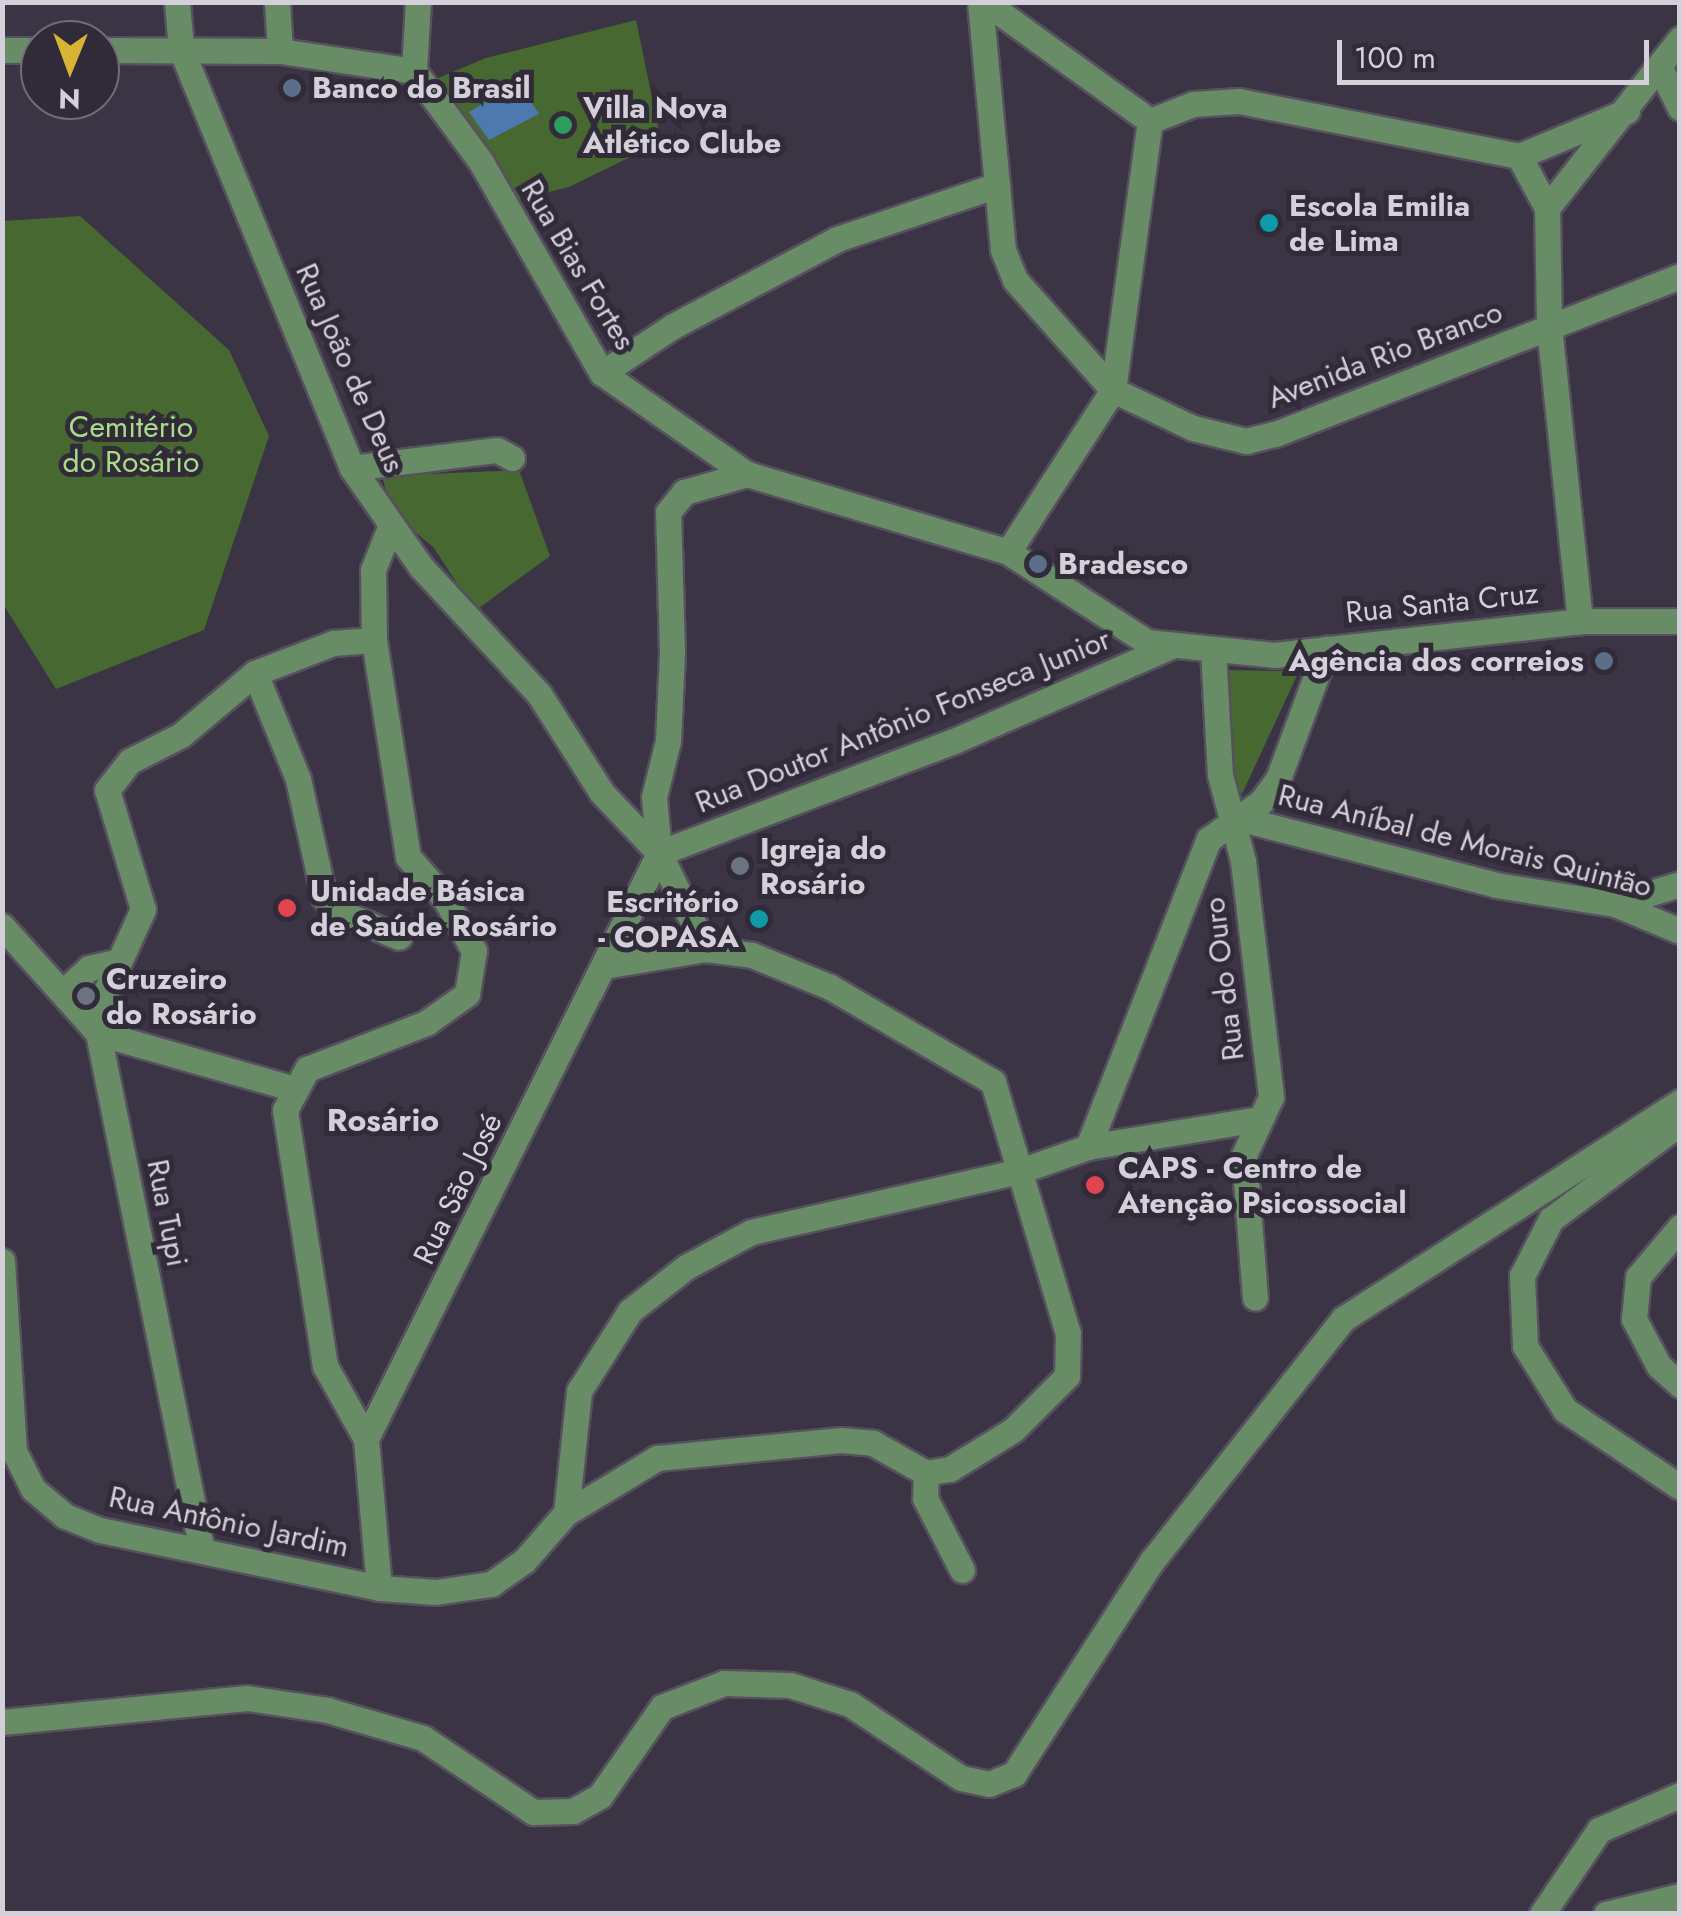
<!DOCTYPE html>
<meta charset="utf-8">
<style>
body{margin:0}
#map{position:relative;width:1682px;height:1916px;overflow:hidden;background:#3b3444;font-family:Jost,sans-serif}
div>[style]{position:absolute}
.green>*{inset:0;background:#476931}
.water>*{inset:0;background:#4d79ae}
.roads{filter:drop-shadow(2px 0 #57505f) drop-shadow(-2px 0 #57505f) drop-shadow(0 2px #57505f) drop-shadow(0 -2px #57505f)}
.minor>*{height:25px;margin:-12.5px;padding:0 12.5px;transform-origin:12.5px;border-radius:12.5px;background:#678c66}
.dots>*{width:28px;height:28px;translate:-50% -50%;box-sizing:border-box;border:5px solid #312a39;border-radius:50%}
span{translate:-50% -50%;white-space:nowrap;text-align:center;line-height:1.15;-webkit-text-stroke:10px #312a39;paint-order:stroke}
.poi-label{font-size:30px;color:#d4d0da;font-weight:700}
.left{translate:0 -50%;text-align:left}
.right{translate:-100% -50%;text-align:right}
.street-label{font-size:30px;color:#d4d0da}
.park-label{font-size:30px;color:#a8dd87}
.neighbourhood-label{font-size:32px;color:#d4d0da;font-weight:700}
.frame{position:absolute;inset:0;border:5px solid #d4d0da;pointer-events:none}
.north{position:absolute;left:20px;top:20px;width:100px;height:100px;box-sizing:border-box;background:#312a39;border:2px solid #726c79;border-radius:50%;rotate:181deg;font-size:28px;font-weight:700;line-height:40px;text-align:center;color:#d4d0da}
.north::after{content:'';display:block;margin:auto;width:35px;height:45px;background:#d8b434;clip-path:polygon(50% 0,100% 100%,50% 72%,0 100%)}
.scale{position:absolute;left:1337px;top:40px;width:312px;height:45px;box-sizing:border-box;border:5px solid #d4d0da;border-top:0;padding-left:12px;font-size:30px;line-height:35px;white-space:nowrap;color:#d4d0da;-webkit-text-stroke:8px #312a39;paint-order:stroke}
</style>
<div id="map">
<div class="green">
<div style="clip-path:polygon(636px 20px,661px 142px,569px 187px,516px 200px,438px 78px,486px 58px)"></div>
<div style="clip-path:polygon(80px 216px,229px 350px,269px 436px,204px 630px,56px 689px,3px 604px,3px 221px)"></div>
<div style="clip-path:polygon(519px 470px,550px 556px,475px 611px,434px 548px,392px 512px,382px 476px)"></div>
<div style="clip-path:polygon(1221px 670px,1299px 671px,1242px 794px,1232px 785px)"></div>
</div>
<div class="water">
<div style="clip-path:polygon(518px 82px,539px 114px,489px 140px,469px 112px)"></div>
</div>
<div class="roads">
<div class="minor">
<div style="left:177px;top:2px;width:47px;rotate:85.1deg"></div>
<div style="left:181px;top:49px;width:453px;rotate:67.8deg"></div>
<div style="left:352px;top:468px;width:121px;rotate:55.1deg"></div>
<div style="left:421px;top:567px;width:173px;rotate:47.1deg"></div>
<div style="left:539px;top:694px;width:117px;rotate:57.5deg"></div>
<div style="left:602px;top:793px;width:83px;rotate:46.5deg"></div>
<div style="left:659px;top:853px;width:107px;rotate:63.9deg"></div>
<div style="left:277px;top:2px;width:49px;rotate:86.5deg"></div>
<div style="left:980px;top:2px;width:249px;rotate:84.7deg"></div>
<div style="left:1003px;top:250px;width:32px;rotate:68deg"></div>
<div style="left:1015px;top:280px;width:147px;rotate:48.3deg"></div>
<div style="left:1113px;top:390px;width:89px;rotate:25.4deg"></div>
<div style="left:1193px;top:428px;width:55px;rotate:13.8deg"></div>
<div style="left:1246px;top:441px;width:30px;rotate:-14deg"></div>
<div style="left:1275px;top:434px;width:435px;rotate:-21.3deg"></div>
<div style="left:985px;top:2px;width:203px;rotate:35.8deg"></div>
<div style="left:2px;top:50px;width:38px"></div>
<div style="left:100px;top:50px;width:180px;rotate:0.3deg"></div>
<div style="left:280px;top:51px;width:135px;rotate:8.5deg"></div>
<div style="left:414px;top:71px;width:113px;rotate:53.6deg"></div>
<div style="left:481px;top:162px;width:243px;rotate:60.2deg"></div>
<div style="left:602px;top:373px;width:177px;rotate:34.9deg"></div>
<div style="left:747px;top:474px;width:272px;rotate:16.6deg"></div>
<div style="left:1008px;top:552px;width:166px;rotate:32.9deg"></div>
<div style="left:1147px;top:642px;width:128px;rotate:5.8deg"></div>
<div style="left:1274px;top:655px;width:308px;rotate:-6.3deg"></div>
<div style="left:1580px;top:621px;width:100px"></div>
<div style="left:1659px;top:66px;width:47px;rotate:63.4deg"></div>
<div style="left:414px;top:71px;width:69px;rotate:-86.7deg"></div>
<div style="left:1519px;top:156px;width:59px;rotate:61.7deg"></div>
<div style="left:1547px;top:208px;width:118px;rotate:89deg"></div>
<div style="left:1549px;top:326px;width:297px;rotate:84deg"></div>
<div style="left:1547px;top:208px;width:215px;rotate:-51.8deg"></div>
<div style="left:602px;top:373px;width:85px;rotate:-33.5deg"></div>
<div style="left:673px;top:326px;width:186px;rotate:-27.9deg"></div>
<div style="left:837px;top:239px;width:169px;rotate:-18.6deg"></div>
<div style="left:352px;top:468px;width:146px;rotate:-7.1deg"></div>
<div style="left:497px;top:450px;width:17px;rotate:28deg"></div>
<div style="left:1008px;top:552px;width:193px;rotate:-57.1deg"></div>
<div style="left:1113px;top:390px;width:272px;rotate:-82.2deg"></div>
<div style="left:1150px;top:121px;width:46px;rotate:-21.6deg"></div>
<div style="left:1193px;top:104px;width:46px;rotate:-3.7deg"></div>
<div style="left:1239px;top:101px;width:285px;rotate:11.1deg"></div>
<div style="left:1519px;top:156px;width:117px;rotate:-22.6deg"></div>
<div style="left:1213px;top:650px;width:125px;rotate:86.8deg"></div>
<div style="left:1220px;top:775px;width:89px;rotate:75deg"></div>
<div style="left:1243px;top:861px;width:238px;rotate:83.2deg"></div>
<div style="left:1271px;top:1097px;width:64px;rotate:115deg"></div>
<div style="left:1244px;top:1155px;width:143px;rotate:85.6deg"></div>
<div style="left:255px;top:673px;width:114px;rotate:67.9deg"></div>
<div style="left:298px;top:779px;width:121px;rotate:77.6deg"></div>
<div style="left:324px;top:897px;width:22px;rotate:43deg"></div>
<div style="left:340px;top:912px;width:64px;rotate:23deg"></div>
<div style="left:1234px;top:817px;width:271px;rotate:14.5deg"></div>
<div style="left:1496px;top:885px;width:121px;rotate:9.1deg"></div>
<div style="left:1615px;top:904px;width:70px;rotate:22.6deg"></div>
<div style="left:659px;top:853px;width:316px;rotate:-20.8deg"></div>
<div style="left:954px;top:741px;width:237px;rotate:-23.6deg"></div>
<div style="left:659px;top:853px;width:56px;rotate:-95.1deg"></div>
<div style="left:654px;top:797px;width:58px;rotate:-76deg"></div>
<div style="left:668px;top:741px;width:89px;rotate:-87.4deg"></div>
<div style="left:672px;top:652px;width:140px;rotate:-91.6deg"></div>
<div style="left:668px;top:512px;width:26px;rotate:-51deg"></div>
<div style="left:684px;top:492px;width:66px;rotate:-15.9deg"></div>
<div style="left:1615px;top:904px;width:68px;rotate:-17.1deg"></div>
<div style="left:2px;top:926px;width:144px;rotate:48.1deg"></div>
<div style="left:98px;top:1033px;width:523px;rotate:78.65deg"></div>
<div style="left:604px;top:966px;width:103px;rotate:-9.5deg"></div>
<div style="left:706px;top:949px;width:46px;rotate:7.4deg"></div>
<div style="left:752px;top:955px;width:84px;rotate:22.3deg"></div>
<div style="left:830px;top:987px;width:189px;rotate:30.2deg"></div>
<div style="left:993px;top:1082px;width:262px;rotate:73.4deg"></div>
<div style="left:1068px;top:1333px;width:43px;rotate:91.3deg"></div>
<div style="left:1067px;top:1376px;width:76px;rotate:135deg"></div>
<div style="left:1013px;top:1430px;width:74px;rotate:148.2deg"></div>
<div style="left:950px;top:1469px;width:24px;rotate:171deg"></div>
<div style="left:66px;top:989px;width:31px;rotate:-42deg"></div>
<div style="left:89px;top:968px;width:27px;rotate:-13deg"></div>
<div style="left:92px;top:1022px;width:124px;rotate:-65.7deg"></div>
<div style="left:143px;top:909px;width:124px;rotate:-106.8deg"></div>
<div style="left:107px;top:790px;width:37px;rotate:-52deg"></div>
<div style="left:130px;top:761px;width:57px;rotate:-27deg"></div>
<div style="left:181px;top:735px;width:97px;rotate:-40deg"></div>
<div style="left:255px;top:673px;width:84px;rotate:-21deg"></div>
<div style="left:333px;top:643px;width:41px;rotate:-4.2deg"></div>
<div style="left:98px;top:1033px;width:205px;rotate:15.9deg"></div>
<div style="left:1680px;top:1123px;width:161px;rotate:143.3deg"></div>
<div style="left:1551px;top:1219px;width:64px;rotate:117deg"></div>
<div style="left:1522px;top:1276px;width:70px;rotate:87.5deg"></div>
<div style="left:1525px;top:1346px;width:75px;rotate:58deg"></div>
<div style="left:1565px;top:1410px;width:138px;rotate:33.8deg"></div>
<div style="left:1088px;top:1147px;width:173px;rotate:-9.3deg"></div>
<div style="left:1680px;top:1227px;width:65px;rotate:130deg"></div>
<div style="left:1638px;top:1277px;width:42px;rotate:95.4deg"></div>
<div style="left:1634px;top:1319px;width:53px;rotate:62deg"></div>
<div style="left:1659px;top:1366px;width:28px;rotate:42deg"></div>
<div style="left:2px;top:1261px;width:190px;rotate:86.4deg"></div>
<div style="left:14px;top:1451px;width:42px;rotate:63.4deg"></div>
<div style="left:33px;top:1489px;width:42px;rotate:40.2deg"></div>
<div style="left:65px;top:1516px;width:38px;rotate:22deg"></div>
<div style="left:100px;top:1530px;width:285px;rotate:11.7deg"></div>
<div style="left:379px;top:1588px;width:57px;rotate:4deg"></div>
<div style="left:436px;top:1592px;width:56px;rotate:-8.3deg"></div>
<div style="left:491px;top:1584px;width:40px;rotate:-34.9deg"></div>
<div style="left:524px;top:1561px;width:64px;rotate:-48.8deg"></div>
<div style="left:566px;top:1513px;width:106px;rotate:-31.1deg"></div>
<div style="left:657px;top:1458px;width:185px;rotate:-5.6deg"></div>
<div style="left:841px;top:1440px;width:32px;rotate:5deg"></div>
<div style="left:873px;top:1443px;width:61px;rotate:29.5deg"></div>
<div style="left:926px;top:1473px;width:25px;rotate:92deg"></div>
<div style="left:925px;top:1498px;width:81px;rotate:62.8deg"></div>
<div style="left:366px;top:1439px;width:655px;rotate:-63.43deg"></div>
<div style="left:566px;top:1513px;width:123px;rotate:-83.9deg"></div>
<div style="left:579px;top:1391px;width:95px;rotate:-57.5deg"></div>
<div style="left:630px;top:1311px;width:71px;rotate:-38.2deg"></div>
<div style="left:686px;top:1267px;width:74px;rotate:-28.3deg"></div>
<div style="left:751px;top:1232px;width:276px;rotate:-12.8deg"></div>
<div style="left:1020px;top:1171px;width:72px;rotate:-19.4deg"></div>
<div style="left:1088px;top:1147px;width:331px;rotate:-68.6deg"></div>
<div style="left:1209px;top:839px;width:64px;rotate:-35.4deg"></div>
<div style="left:1261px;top:802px;width:29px;rotate:-54deg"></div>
<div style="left:1278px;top:779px;width:139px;rotate:-69.7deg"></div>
<div style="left:379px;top:1588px;width:150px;rotate:-95deg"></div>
<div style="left:366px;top:1439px;width:84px;rotate:-119.3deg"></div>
<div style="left:325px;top:1366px;width:259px;rotate:-98.9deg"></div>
<div style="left:285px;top:1110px;width:47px;rotate:-61.8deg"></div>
<div style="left:307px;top:1069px;width:128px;rotate:-21.1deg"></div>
<div style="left:426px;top:1023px;width:50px;rotate:-35.3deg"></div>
<div style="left:467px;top:994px;width:44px;rotate:-80.8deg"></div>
<div style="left:474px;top:951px;width:58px;rotate:-118.8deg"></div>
<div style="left:446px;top:900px;width:57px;rotate:-131.5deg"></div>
<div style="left:408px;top:857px;width:220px;rotate:-98.9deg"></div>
<div style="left:374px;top:640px;width:70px;rotate:-90.8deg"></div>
<div style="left:373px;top:570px;width:46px;rotate:-68.4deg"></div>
<div style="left:2px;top:1722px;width:246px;rotate:-5.6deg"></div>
<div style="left:247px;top:1698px;width:81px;rotate:8.5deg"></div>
<div style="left:327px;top:1710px;width:100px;rotate:16.3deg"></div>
<div style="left:423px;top:1738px;width:133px;rotate:33.9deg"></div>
<div style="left:533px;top:1812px;width:40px;rotate:-1.4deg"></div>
<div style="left:573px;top:1811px;width:31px;rotate:-29deg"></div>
<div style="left:600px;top:1796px;width:108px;rotate:-55.1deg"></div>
<div style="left:662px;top:1707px;width:66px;rotate:-21.2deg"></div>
<div style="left:724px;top:1683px;width:66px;rotate:1.7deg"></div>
<div style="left:790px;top:1685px;width:63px;rotate:17.6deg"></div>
<div style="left:850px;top:1704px;width:133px;rotate:33.7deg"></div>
<div style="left:961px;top:1778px;width:29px;rotate:12deg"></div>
<div style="left:989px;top:1784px;width:27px;rotate:-22deg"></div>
<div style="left:1014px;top:1774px;width:254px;rotate:-57.1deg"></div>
<div style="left:1152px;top:1561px;width:308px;rotate:-51.7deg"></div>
<div style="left:1343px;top:1319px;width:401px;rotate:-32.8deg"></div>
<div style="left:1542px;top:1914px;width:102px;rotate:-55.8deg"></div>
<div style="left:1599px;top:1830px;width:88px;rotate:-23.4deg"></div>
<div style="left:1606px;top:1914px;width:76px;rotate:-13.7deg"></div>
</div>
</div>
<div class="dots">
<div style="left:292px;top:88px;background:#5c6f8a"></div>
<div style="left:563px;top:125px;background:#2e9e5b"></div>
<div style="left:1269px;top:223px;background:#0f9aa8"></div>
<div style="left:1038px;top:564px;background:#5c6f8a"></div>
<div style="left:1604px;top:661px;background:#5c6f8a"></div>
<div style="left:740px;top:866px;background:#6b7280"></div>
<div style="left:287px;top:908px;background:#e0444e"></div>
<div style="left:759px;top:919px;background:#0f9aa8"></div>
<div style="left:86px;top:996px;background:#6b7280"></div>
<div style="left:1095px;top:1185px;background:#e0444e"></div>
</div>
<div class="poi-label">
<span class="left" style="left:312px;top:88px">Banco do Brasil</span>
<span class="left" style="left:583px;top:125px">Villa Nova<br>Atlético Clube</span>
<span class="left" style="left:1289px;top:223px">Escola Emilia<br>de Lima</span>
<span class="left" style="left:1058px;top:564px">Bradesco</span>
<span class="right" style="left:1584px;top:661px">Agência dos correios</span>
<span class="left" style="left:760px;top:866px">Igreja do<br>Rosário</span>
<span class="left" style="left:310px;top:908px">Unidade Básica<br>de Saúde Rosário</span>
<span class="right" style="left:739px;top:919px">Escritório<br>- COPASA</span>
<span class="left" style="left:106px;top:996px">Cruzeiro<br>do Rosário</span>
<span class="left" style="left:1118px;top:1185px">CAPS - Centro de<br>Atenção Psicossocial</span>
</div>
<div class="street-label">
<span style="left:578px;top:265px;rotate:59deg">Rua Bias Fortes</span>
<span style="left:1385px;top:355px;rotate:-21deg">Avenida Rio Branco</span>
<span style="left:350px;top:368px;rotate:66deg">Rua João de Deus</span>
<span style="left:1442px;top:603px;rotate:-6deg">Rua Santa Cruz</span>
<span style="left:903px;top:721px;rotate:-22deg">Rua Doutor Antônio Fonseca Junior</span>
<span style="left:1465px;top:841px;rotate:14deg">Rua Aníbal de Morais Quintão</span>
<span style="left:1224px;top:979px;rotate:-97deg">Rua do Ouro</span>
<span style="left:458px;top:1189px;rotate:-64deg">Rua São José</span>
<span style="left:167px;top:1213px;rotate:79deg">Rua Tupi</span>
<span style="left:229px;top:1522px;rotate:12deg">Rua Antônio Jardim</span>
</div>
<div class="park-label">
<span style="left:131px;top:444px">Cemitério<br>do Rosário</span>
</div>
<div class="neighbourhood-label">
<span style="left:383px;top:1120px">Rosário</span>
</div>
<div class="frame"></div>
<div class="north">N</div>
<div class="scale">100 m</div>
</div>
